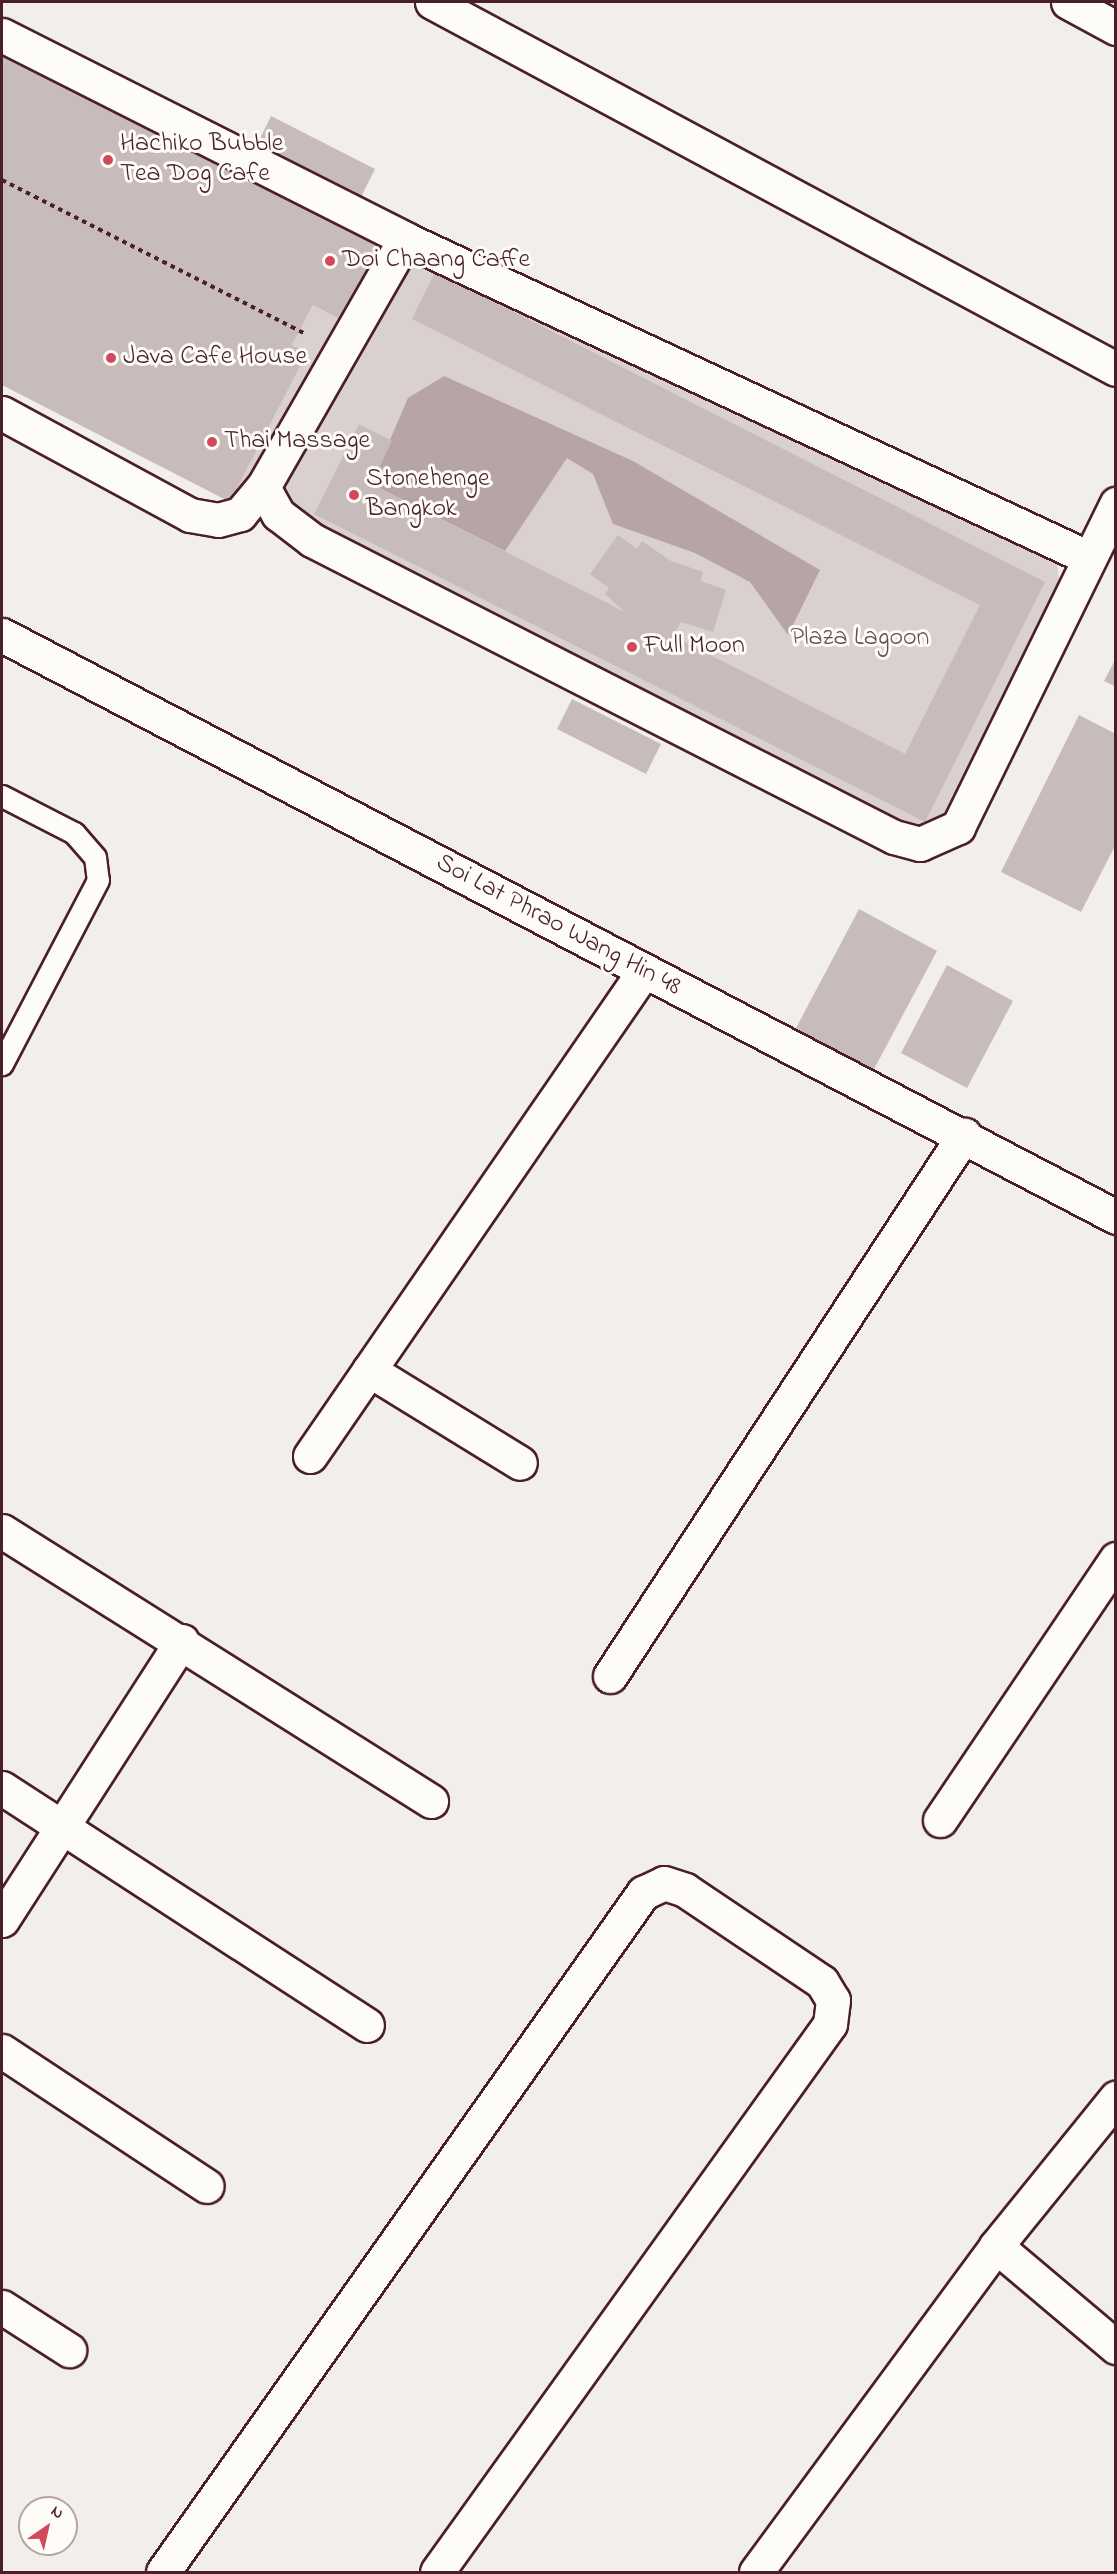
<!DOCTYPE html>
<style>
body{margin:0}
#map{position:relative;width:1117px;height:2574px;overflow:hidden;background:#f2efeb;font-family:"Indie Flower",sans-serif}
div>[style]{position:absolute}
.green>*{inset:0;background:#d9d0cf}
.water>*{inset:0;background:#b7a5a6}
.building>*{inset:0;background:#c8bbbb}
.path>*{height:4px;margin-top:-2px;transform-origin:0;background:repeating-linear-gradient(90deg,#4a1f2b 0 4.5px,transparent 0 9px)}
.roads{filter:drop-shadow(2px 0 #4a1f2b) drop-shadow(-2px 0 #4a1f2b) drop-shadow(0 2px #4a1f2b) drop-shadow(0 -2px #4a1f2b)}
.lane>*{height:21px;margin:-10.5px;padding:0 10.5px;transform-origin:10.5px;border-radius:10.5px;background:#fdfcf7}
.street>*{height:33px;margin:-16.5px;padding:0 16.5px;transform-origin:16.5px;border-radius:16.5px;background:#fdfcf7}
.secondary>*{height:33px;margin:-16.5px;padding:0 16.5px;transform-origin:16.5px;border-radius:16.5px;background:#fdfcf7}
.dots>*{width:16px;height:16px;translate:-50% -50%;box-sizing:border-box;border:3px solid #fdfcf7;border-radius:50%}
span{translate:-50% -50%;white-space:nowrap;text-align:center;line-height:1.15;-webkit-text-stroke:6px #fdfcf7;paint-order:stroke}
.poi-label{font-size:26px;color:#4a1f2b}
.left{translate:0 -50%;text-align:left}
.park-label{font-size:26px;color:#6e4b54}
.street-label{font-size:26px;color:#4a1f2b}
.frame{position:absolute;inset:0;border:3px solid #4a1f2b;pointer-events:none}
.north{position:absolute;left:18px;top:2496px;width:60px;height:60px;box-sizing:border-box;background:#fdfcf7;border:2px solid #b5a4a5;border-radius:50%;rotate:34deg;font-size:16px;font-weight:700;line-height:24px;text-align:center;color:#4a1f2b}
.north::after{content:'';display:block;margin:auto;width:21px;height:27px;background:#d1495b;clip-path:polygon(50% 0,100% 100%,50% 72%,0 100%)}
</style>
<div id="map">
<div class="green">
<div style="clip-path:polygon(381px 240px,1057px 560px,1060px 590px,952px 815px,922px 848px,278px 515px,230px 502px,307px 353px,292px 345px,313px 305px,340px 319px)"></div>
</div>
<div class="water">
<div style="clip-path:polygon(444px 376px,633px 461px,820px 570px,788px 635px,750px 582px,695px 553px,613px 524px,593px 474px,567px 458px,505px 551px,371px 484px,408px 398px)"></div>
</div>
<div class="building">
<div style="clip-path:polygon(2px 45px,381px 240px,390px 272px,340px 319px,313px 305px,292px 345px,307px 353px,230px 502px,2px 385px)"></div>
<div style="clip-path:polygon(271px 116px,375px 169px,361px 197px,257px 145px)"></div>
<div style="clip-path:polygon(435px 272px,1045px 582px,925px 822px,314px 514px,359px 424px,392px 441px,371px 484px,625px 612px,605px 594px,609px 588px,590px 574px,618px 535px,637px 549px,642px 541px,671px 561px,703px 572px,701px 581px,726px 590px,713px 632px,681px 622px,673px 636px,905px 754px,980px 605px,412px 319px)"></div>
<div style="clip-path:polygon(1116px 658px,1116px 687px,1104px 681px)"></div>
<div style="clip-path:polygon(572px 699px,661px 744px,646px 774px,557px 729px)"></div>
<div style="clip-path:polygon(1079px 715px,1116px 734px,1116px 844px,1081px 912px,1001px 872px)"></div>
<div style="clip-path:polygon(859px 909px,937px 951px,873px 1071px,795px 1030px)"></div>
<div style="clip-path:polygon(947px 965px,1013px 1001px,967px 1088px,901px 1053px)"></div>
</div>
<div class="path">
<div style="left:2px;top:180px;width:341px;rotate:26.9deg"></div>
</div>
<div class="roads">
<div class="lane">
<div style="left:2px;top:796px;width:81px;rotate:27.2deg"></div>
<div style="left:74px;top:833px;width:32px;rotate:49deg"></div>
<div style="left:95px;top:857px;width:23px;rotate:83deg"></div>
<div style="left:98px;top:880px;width:208px;rotate:117.6deg"></div>
</div>
<div class="street">
<div style="left:432px;top:2px;width:776px;rotate:28.22deg"></div>
<div style="left:1068px;top:2px;width:55px;rotate:28.4deg"></div>
<div style="left:2px;top:35px;width:452px;rotate:26.8deg"></div>
<div style="left:405px;top:239px;width:755px;rotate:25deg"></div>
<div style="left:2px;top:413px;width:214px;rotate:28.5deg"></div>
<div style="left:190px;top:515px;width:28px;rotate:10deg"></div>
<div style="left:218px;top:520px;width:23px;rotate:-15deg"></div>
<div style="left:240px;top:514px;width:35px;rotate:-50deg"></div>
<div style="left:263px;top:487px;width:286px;rotate:-60.2deg"></div>
<div style="left:263px;top:487px;width:31px;rotate:61deg"></div>
<div style="left:278px;top:514px;width:43px;rotate:37.4deg"></div>
<div style="left:312px;top:540px;width:653px;rotate:27.04deg"></div>
<div style="left:894px;top:837px;width:27px;rotate:15deg"></div>
<div style="left:920px;top:844px;width:42px;rotate:-24.1deg"></div>
<div style="left:958px;top:827px;width:360px;rotate:-63.9deg"></div>
<div style="left:369px;top:1370px;width:177px;rotate:31.6deg"></div>
<div style="left:310px;top:1456px;width:589px;rotate:-55.45deg"></div>
<div style="left:2px;top:1531px;width:507px;rotate:32.19deg"></div>
<div style="left:610px;top:1676px;width:647px;rotate:-56.8deg"></div>
<div style="left:2px;top:1788px;width:435px;rotate:33deg"></div>
<div style="left:940px;top:1820px;width:315px;rotate:-56deg"></div>
<div style="left:2px;top:1920px;width:332px;rotate:-57.2deg"></div>
<div style="left:2px;top:2051px;width:245px;rotate:33.4deg"></div>
<div style="left:996px;top:2246px;width:157px;rotate:40.1deg"></div>
<div style="left:2px;top:2307px;width:80px;rotate:32.7deg"></div>
<div style="left:163px;top:2572px;width:832px;rotate:-54.74deg"></div>
<div style="left:643px;top:1893px;width:23px;rotate:-25deg"></div>
<div style="left:664px;top:1883px;width:22px;rotate:18deg"></div>
<div style="left:685px;top:1890px;width:165px;rotate:33.9deg"></div>
<div style="left:822px;top:1982px;width:21px;rotate:59deg"></div>
<div style="left:833px;top:2000px;width:24px;rotate:97deg"></div>
<div style="left:830px;top:2024px;width:674px;rotate:125.65deg"></div>
<div style="left:756px;top:2572px;width:405px;rotate:-53.6deg"></div>
<div style="left:996px;top:2246px;width:191px;rotate:-51deg"></div>
</div>
<div class="secondary">
<div style="left:2px;top:635px;width:1257px;rotate:27.58deg"></div>
</div>
</div>
<div class="dots">
<div style="left:108px;top:160px;background:#d1495b"></div>
<div style="left:330px;top:261px;background:#d1495b"></div>
<div style="left:111px;top:358px;background:#d1495b"></div>
<div style="left:212px;top:442px;background:#d1495b"></div>
<div style="left:354px;top:495px;background:#d1495b"></div>
<div style="left:632px;top:647px;background:#d1495b"></div>
</div>
<div class="poi-label">
<span class="left" style="left:120px;top:160px">Hachiko Bubble<br>Tea Dog Cafe</span>
<span class="left" style="left:342px;top:261px">Doi Chaang Caffe</span>
<span class="left" style="left:123px;top:358px">Java Cafe House</span>
<span class="left" style="left:224px;top:442px">Thai Massage</span>
<span class="left" style="left:366px;top:495px">Stonehenge<br>Bangkok</span>
<span class="left" style="left:644px;top:647px">Full Moon</span>
</div>
<div class="park-label">
<span style="left:860px;top:639px">Plaza Lagoon</span>
</div>
<div class="street-label">
<span style="left:558px;top:926px;rotate:28deg">Soi Lat Phrao Wang Hin 48</span>
</div>
<div class="frame"></div>
<div class="north">N</div>
</div>
